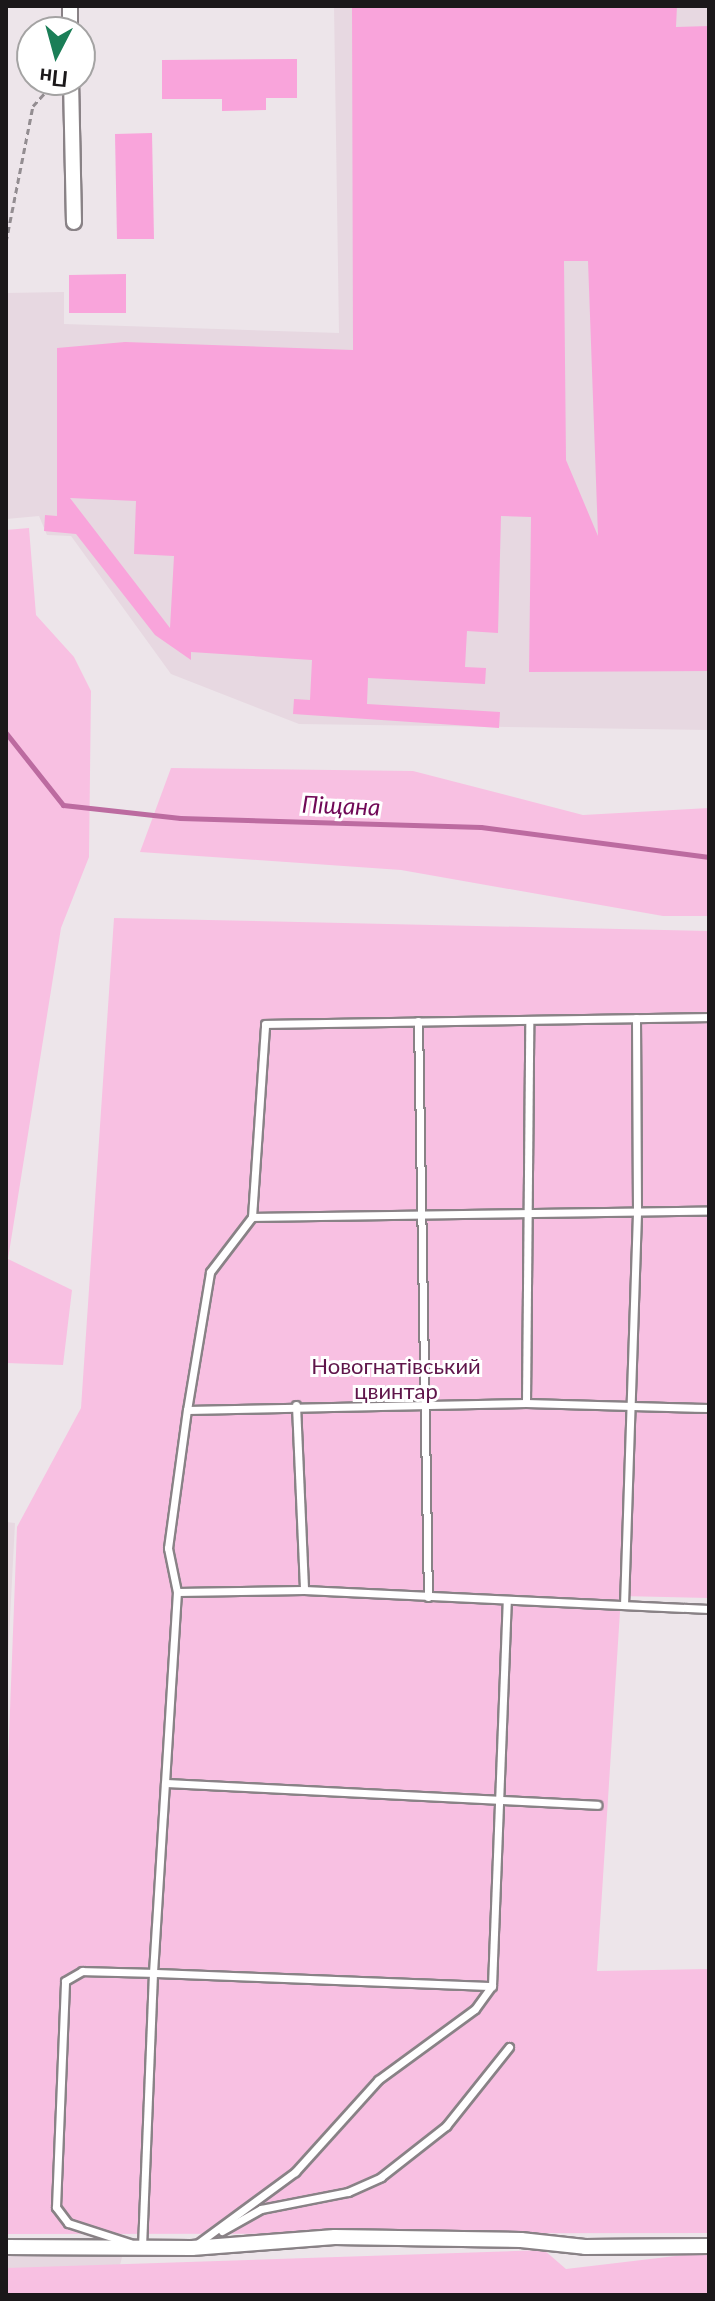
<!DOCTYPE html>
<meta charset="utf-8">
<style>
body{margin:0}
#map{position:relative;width:715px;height:2301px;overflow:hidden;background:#ede5ea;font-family:Lato,sans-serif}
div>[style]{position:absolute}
.built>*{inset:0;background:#e7d8e1}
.green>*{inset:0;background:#f8c0e2}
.stream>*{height:5px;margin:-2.5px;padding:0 2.5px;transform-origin:2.5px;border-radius:2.5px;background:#bc6ba0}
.building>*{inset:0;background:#f9a4db}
.path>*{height:3px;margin-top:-1.5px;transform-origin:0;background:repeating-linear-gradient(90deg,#938d91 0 6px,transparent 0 10px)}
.roads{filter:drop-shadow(2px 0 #898286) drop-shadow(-2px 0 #898286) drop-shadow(0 2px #898286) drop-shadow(0 -2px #898286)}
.lane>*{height:7px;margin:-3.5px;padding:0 3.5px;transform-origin:3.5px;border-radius:3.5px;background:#fff}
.street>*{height:14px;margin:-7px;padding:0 7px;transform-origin:7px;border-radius:7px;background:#fff}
span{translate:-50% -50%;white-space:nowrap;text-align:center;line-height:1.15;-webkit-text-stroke:6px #fff;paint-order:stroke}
.park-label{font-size:22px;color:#5f154a}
.water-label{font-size:24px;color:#700957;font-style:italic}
.frame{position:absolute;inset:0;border:8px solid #1b181a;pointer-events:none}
.north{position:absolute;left:16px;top:16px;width:80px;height:80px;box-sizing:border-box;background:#fff;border:2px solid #a4a3a3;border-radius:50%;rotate:186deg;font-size:22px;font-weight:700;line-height:32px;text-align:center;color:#1b181a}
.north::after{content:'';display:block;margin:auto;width:28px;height:36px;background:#1b7e57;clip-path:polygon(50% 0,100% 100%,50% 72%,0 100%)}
</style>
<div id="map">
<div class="built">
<div style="clip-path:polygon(334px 6px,709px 6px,709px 730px,299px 724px,171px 674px,71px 536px,47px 535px,39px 516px,6px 519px,6px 293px,64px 292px,64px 324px,339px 333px)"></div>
<div style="clip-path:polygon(6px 1522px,15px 1523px,6px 1695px)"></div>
<div style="clip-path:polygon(6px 2244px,125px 2246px,112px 2295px,6px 2295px)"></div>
</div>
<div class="green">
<div style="clip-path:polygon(29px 528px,36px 615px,74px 657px,91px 691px,89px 857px,61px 928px,8px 1259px,72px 1290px,63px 1365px,6px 1363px,6px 530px)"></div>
<div style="clip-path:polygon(171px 768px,413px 771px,583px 815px,709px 808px,709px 916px,663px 916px,401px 870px,140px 852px)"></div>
<div style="clip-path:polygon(114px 918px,709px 931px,709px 1598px,621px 1596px,597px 1971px,709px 1969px,709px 2233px,6px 2234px,6px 1815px,17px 1527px,81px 1408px)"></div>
<div style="clip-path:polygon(544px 2250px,566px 2269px,709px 2252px,709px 2295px,6px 2295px,6px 2268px)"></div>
</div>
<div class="stream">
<div style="left:6px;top:733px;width:92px;rotate:51.6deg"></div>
<div style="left:63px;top:805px;width:118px;rotate:6.3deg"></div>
<div style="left:180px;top:818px;width:301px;rotate:1.7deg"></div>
<div style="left:481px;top:827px;width:230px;rotate:7.5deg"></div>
</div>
<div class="building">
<div style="clip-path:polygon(evenodd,352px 6px,677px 6px,676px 27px,709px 26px,709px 671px,529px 672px,531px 517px,501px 516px,498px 633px,467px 631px,465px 667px,486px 668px,485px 684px,368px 678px,367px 704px,500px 712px,499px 728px,293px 714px,294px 699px,310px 700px,312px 660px,191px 652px,191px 660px,155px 635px,76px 534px,44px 531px,45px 515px,57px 516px,57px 348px,125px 342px,353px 350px,352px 6px,564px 261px,588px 261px,598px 536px,566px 460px,564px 261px,352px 6px,70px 498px,136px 501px,134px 554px,174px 556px,170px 628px,70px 498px)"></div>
<div style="clip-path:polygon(297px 59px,297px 98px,266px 98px,266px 110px,222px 111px,222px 99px,162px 99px,162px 60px)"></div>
<div style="clip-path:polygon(152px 133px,154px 239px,117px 239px,115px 134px)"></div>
<div style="clip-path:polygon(126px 274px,126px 313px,69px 313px,69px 275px)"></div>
</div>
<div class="path">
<div style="left:6px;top:242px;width:139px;rotate:-78.8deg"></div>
<div style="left:33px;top:106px;width:31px;rotate:-48deg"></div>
</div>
<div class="roads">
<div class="lane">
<div style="left:418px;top:1021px;width:576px;rotate:89.01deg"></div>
<div style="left:252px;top:1217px;width:457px;rotate:-0.8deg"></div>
<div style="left:526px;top:1403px;width:379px;rotate:-89.5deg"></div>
<div style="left:296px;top:1405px;width:185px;rotate:87.5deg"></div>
<div style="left:187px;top:1410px;width:140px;rotate:-80.5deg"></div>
<div style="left:210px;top:1272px;width:69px;rotate:-52.6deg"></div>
<div style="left:252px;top:1217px;width:193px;rotate:-86.1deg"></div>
<div style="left:265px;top:1024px;width:444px;rotate:-0.9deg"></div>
<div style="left:177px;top:1592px;width:45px;rotate:-101.6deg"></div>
<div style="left:168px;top:1548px;width:139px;rotate:-82.2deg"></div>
<div style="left:187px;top:1410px;width:339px;rotate:-1.2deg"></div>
<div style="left:526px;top:1403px;width:183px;rotate:1.6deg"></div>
<div style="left:624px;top:1605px;width:395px;rotate:-88.1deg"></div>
<div style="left:637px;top:1210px;width:192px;rotate:-90.3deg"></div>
<div style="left:165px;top:1783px;width:433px;rotate:2.9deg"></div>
<div style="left:222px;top:2231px;width:45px;rotate:-29.4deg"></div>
<div style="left:261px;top:2209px;width:89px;rotate:-11.1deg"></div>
<div style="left:348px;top:2192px;width:36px;rotate:-24deg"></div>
<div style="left:381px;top:2177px;width:83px;rotate:-38.1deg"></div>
<div style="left:446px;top:2126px;width:101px;rotate:-51.4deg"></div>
<div style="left:130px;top:2243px;width:65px;rotate:-162.1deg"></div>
<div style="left:68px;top:2223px;width:20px;rotate:-127deg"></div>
<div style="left:56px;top:2207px;width:226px;rotate:-87.7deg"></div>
<div style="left:65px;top:1981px;width:20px;rotate:-30deg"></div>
<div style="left:82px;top:1971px;width:71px;rotate:1.6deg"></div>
<div style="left:153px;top:1973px;width:382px;rotate:-86.4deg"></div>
<div style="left:177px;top:1592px;width:127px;rotate:-0.9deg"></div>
<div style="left:304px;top:1590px;width:405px;rotate:2.7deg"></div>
<div style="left:197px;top:2244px;width:122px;rotate:-36.3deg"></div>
<div style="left:295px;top:2172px;width:124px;rotate:-47.9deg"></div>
<div style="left:378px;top:2080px;width:120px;rotate:-36.2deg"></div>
<div style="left:475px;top:2009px;width:29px;rotate:-54deg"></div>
<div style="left:492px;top:1986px;width:385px;rotate:-87.8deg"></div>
<div style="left:142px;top:2247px;width:274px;rotate:-87.7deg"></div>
<div style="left:153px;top:1973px;width:339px;rotate:2.2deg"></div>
</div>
<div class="street">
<div style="left:70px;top:6px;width:26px;rotate:90deg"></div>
<div style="left:71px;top:80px;width:142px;rotate:88.8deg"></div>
<div style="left:6px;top:2247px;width:186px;rotate:0.3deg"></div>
<div style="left:192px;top:2248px;width:143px;rotate:-4.4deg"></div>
<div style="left:335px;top:2237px;width:186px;rotate:0.9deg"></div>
<div style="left:521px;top:2240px;width:64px;rotate:6.2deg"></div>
<div style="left:585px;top:2247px;width:124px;rotate:-0.5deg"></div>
</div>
</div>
<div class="park-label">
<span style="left:396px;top:1378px">Новогнатівський<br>цвинтар</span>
</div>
<div class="water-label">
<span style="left:341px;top:805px;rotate:2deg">Піщана</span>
</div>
<div class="frame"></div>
<div class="north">Пн</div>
</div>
